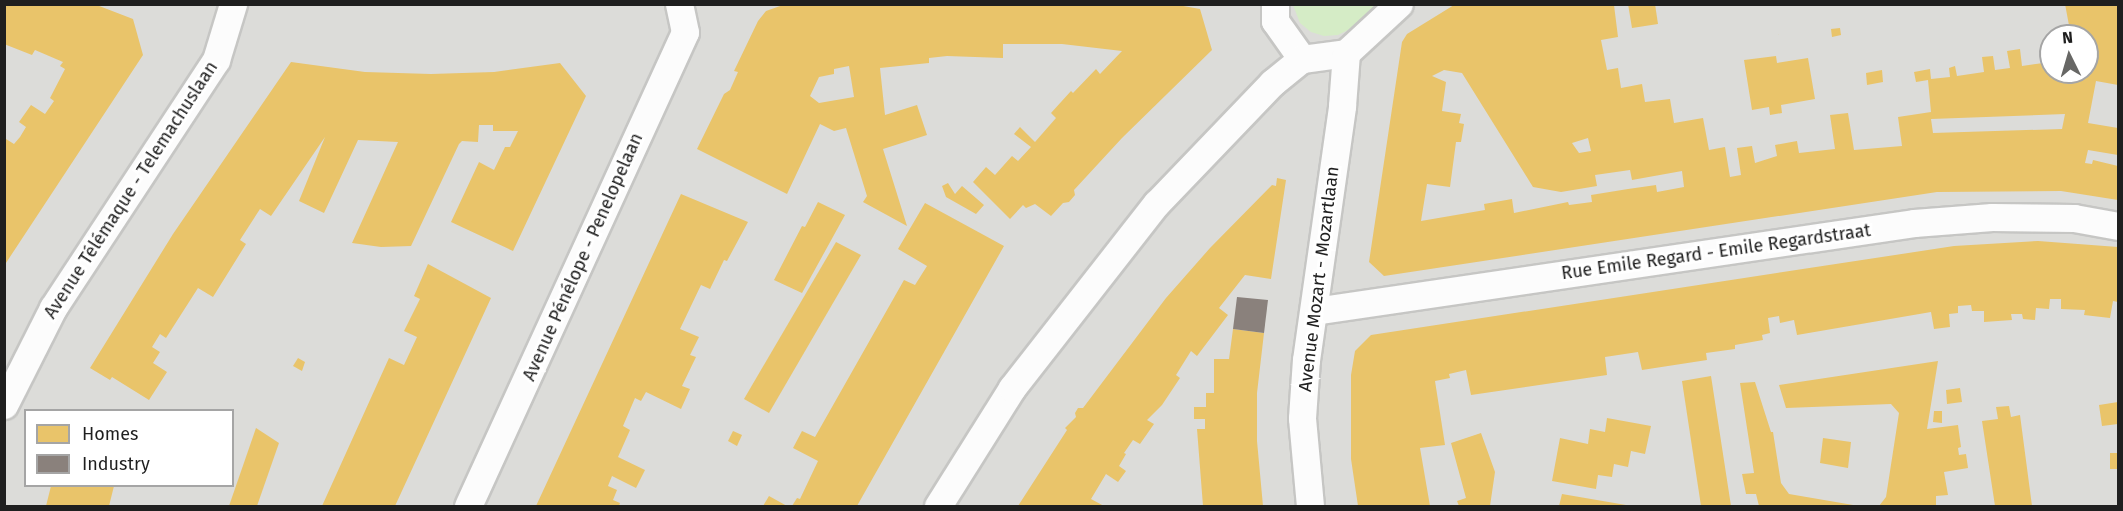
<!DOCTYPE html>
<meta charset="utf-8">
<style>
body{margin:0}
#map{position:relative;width:2123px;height:511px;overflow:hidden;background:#edede8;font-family:"Fira Sans",sans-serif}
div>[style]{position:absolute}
.residential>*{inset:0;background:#dcdcd9}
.grass>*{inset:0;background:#d5ecc6}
.homes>*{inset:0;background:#e9c46a}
.industry>*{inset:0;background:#8a817c}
.roads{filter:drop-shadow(2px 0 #c6c6c4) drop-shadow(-2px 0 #c6c6c4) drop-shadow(0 2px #c6c6c4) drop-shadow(0 -2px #c6c6c4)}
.street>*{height:27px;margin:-13.5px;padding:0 13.5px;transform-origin:13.5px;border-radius:13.5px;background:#fcfcfc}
span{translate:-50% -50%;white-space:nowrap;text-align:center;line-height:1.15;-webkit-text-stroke:6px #fff;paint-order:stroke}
.street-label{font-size:18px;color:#1f1f1f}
.frame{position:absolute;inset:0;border:6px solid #1f1f1f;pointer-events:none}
.legend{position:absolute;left:24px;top:409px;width:210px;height:78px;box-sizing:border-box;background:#fff;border:2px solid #a5a5a5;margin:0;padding:8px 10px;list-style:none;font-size:18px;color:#1f1f1f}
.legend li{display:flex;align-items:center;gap:12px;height:30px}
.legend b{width:30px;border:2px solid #a5a5a5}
.north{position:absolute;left:2039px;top:24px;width:60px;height:60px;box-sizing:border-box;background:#fff;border:2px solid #a5a5a5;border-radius:50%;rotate:355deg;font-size:16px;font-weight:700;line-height:24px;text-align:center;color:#1f1f1f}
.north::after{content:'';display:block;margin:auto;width:21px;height:27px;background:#676765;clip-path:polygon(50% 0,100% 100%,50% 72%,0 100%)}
</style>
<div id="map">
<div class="residential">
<div style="clip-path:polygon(evenodd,5px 5px,2118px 5px,2118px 506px,5px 506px,5px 5px,2051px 36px,2087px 36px,2087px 72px,2051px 72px,2051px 36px,5px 5px,26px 410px,232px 410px,232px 486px,26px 486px,26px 410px)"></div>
</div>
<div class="grass">
<div style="clip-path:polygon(1293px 5px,1379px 5px,1350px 29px,1338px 35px,1324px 36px,1311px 32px,1300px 23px)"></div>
</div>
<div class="homes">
<div style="clip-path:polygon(4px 4px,94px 4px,133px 19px,143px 55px,4px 266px,4px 141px,6px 139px,14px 144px,20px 137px,26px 127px,19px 122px,31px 105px,45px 114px,54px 101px,50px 98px,65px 69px,60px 66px,63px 62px,35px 50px,32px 55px,4px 44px)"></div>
<div style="clip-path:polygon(1628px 4px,1655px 4px,1658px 24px,1632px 28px)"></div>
<div style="clip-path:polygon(evenodd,2065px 4px,2118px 4px,2118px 85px,2096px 81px,2088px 123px,2118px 128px,2118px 155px,2088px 150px,2085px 163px,2092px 164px,2093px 160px,2118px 166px,2118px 200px,2061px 191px,1937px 192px,1384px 276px,1369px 262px,1402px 42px,1407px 34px,1454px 5px,1614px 5px,1618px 37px,1601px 40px,1607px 70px,1618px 68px,1621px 88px,1642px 84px,1645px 102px,1670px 99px,1674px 123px,1703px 118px,1709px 150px,1725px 147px,1730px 177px,1741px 175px,1737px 148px,1752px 146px,1755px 163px,1777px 156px,1775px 145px,1797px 141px,1799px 153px,1835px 149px,1830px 115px,1848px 113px,1854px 150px,1902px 146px,1898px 117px,1931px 112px,1928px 80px,1916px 82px,1914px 72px,1930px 69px,1931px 79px,1950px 77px,1949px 68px,1955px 66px,1957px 76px,1984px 72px,1982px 57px,1993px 56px,1995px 70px,2010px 68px,2007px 51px,2020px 49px,2022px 66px,2051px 62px,2051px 72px,2087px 72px,2087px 36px,2071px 36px,2065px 4px,1444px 70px,1462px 73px,1533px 187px,1561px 192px,1597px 186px,1595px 175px,1630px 170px,1632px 180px,1682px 171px,1684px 187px,1657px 192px,1656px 185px,1628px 189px,1591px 195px,1592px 202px,1569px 205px,1568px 202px,1514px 213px,1512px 199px,1484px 204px,1485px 210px,1421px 221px,1427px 184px,1450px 187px,1456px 142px,1461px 142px,1464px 124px,1459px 123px,1461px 114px,1442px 111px,1446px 82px,1432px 76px,1444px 70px,2065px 4px,2065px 114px,2062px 129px,1933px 133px,1931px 119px,2065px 114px,2065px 4px,1588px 138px,1591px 151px,1579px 153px,1572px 143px,1588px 138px)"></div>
<div style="clip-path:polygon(evenodd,783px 5px,1172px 4px,1200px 9px,1212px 50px,1122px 138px,1074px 190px,1075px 195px,1069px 202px,1063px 203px,1051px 216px,1035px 204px,1026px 208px,1023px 205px,1010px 219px,973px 182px,986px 167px,995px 175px,1012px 156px,1018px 161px,1031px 147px,1014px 134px,1020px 127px,1035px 142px,1056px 118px,1051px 113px,1071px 91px,1073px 93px,1096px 69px,1100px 74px,1122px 51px,1062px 44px,1003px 44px,1003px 58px,947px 56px,929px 58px,929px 63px,880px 68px,885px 115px,917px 105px,927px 135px,883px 149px,907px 226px,863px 202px,867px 196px,846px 128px,834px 131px,820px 124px,787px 194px,697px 149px,724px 94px,730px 90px,738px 72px,734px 71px,758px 21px,766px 11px,783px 5px,849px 66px,854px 97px,819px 103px,810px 96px,819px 77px,834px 74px,834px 69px,849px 66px)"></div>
<div style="clip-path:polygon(1840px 28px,1841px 35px,1832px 37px,1831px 29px)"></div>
<div style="clip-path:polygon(2047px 41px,2051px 41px,2051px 58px,2050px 58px)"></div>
<div style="clip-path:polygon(1776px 56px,1777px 63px,1808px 58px,1815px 99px,1781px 105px,1782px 113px,1770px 115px,1769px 107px,1752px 110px,1744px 60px)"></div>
<div style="clip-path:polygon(291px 62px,365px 72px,431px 74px,494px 72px,560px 63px,586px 96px,513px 251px,451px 222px,479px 162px,494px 170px,505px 147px,510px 147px,518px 131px,493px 131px,493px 125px,479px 125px,478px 142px,462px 141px,459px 144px,411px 246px,381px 247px,352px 243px,398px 142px,358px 140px,324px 213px,299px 201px,325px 137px,271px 216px,260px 209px,240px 240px,246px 244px,213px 297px,198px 288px,166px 338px,160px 334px,152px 347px,160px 352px,153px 363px,167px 372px,149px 400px,112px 377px,110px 380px,90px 368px,173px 234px)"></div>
<div style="clip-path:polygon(1882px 70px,1883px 82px,1867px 85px,1866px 73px)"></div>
<div style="clip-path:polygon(1277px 178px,1286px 180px,1271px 279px,1245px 275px,1219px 308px,1228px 315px,1197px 356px,1191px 351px,1176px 375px,1180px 378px,1162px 405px,1147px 420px,1154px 424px,1140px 444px,1133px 440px,1124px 453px,1126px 454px,1119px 466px,1126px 471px,1118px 482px,1106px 474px,1091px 499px,1104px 506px,1018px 506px,1067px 430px,1065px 428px,1076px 417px,1075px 413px,1078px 408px,1083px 408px,1166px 298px,1210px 248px,1272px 185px,1276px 186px)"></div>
<div style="clip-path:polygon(948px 183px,955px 194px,962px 186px,984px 205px,976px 214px,946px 197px,942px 186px)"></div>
<div style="clip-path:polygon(681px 194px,748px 222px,727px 261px,724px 260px,710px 289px,701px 285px,680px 329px,699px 337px,690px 355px,696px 357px,682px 386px,690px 389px,681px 409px,646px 392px,641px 401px,635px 398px,623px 426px,630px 430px,618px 457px,645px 470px,636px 488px,612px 476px,608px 486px,617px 490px,613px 500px,620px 503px,619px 506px,536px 506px)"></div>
<div style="clip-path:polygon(818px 202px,845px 215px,802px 293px,774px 280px,802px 226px,805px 227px)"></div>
<div style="clip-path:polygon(925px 203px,1004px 246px,857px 506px,792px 506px,797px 498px,800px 499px,818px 461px,793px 448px,802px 431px,815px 437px,904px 280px,915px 285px,927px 266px,898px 249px)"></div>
<div style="clip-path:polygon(2038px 241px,2118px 247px,2118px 302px,2113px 301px,2110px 318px,2084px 315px,2085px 310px,2061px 309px,2061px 299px,2050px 299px,2049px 309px,2036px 308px,2035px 320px,2023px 319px,2022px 314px,2011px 314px,2012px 320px,1984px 322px,1984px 311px,1972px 311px,1971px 305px,1958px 306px,1958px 313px,1949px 314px,1950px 327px,1934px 329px,1931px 312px,1797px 335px,1794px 320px,1780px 323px,1779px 316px,1768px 318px,1770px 333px,1762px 335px,1763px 340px,1735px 345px,1735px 349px,1706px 353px,1707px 360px,1642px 370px,1638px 352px,1605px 357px,1607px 375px,1471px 395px,1466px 370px,1449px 374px,1450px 378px,1435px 381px,1445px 445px,1420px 448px,1430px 506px,1358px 506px,1351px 459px,1351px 375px,1355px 351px,1371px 335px,1954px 246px)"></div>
<div style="clip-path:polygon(836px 242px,861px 255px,769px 413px,744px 399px)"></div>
<div style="clip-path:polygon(428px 264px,491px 298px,395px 506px,322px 506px,389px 358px,404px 365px,417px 337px,404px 331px,420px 299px,414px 296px)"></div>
<div style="clip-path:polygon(1233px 329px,1264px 333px,1257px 393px,1257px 441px,1263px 506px,1203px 506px,1197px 429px,1205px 429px,1205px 419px,1194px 419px,1194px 407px,1206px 407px,1206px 393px,1214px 393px,1214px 359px,1229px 359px)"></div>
<div style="clip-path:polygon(298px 358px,305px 362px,302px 371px,293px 366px)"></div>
<div style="clip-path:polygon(1938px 361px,1927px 429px,1958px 425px,1961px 447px,1958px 448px,1959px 455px,1966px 454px,1968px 468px,1944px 472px,1948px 495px,1936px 496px,1936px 506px,1879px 506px,1886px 497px,1899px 413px,1891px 404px,1786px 408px,1779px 385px)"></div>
<div style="clip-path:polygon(1711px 376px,1731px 506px,1701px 506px,1682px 381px)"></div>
<div style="clip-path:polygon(1755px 382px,1771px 432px,1773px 432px,1781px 483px,1789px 494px,1859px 506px,1759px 506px,1756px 494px,1746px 494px,1742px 474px,1754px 473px,1740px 383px)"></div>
<div style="clip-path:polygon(1960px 388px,1962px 402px,1947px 404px,1946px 390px)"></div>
<div style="clip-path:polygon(2118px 402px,2118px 424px,2102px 426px,2099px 405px)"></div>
<div style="clip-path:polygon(2009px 406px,2011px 417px,2020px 415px,2032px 506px,1995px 506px,1982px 421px,1998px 419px,1996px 407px)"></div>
<div style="clip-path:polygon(1934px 411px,1942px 411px,1942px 423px,1933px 422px)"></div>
<div style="clip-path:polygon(1607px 418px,1651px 426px,1645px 454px,1631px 451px,1628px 467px,1614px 464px,1612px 477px,1598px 475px,1596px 489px,1552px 481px,1560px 438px,1588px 444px,1590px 429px,1605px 432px)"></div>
<div style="clip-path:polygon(256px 428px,279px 443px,257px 506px,229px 506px)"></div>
<div style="clip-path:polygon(733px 431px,742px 435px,737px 446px,728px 441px)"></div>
<div style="clip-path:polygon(1481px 433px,1495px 472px,1490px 506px,1459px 506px,1457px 501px,1466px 498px,1451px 443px)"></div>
<div style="clip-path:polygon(1823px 438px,1851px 442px,1848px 468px,1820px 463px)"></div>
<div style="clip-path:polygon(2110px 453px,2118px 453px,2118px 469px,2110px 469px)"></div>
<div style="clip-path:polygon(51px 486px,114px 486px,109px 506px,46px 506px)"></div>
<div style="clip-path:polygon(1562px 494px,1626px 505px,1626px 506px,1559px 506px)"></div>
<div style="clip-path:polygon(769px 496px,787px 506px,763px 506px)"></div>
</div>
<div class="industry">
<div style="clip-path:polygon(1237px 297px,1268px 300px,1264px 333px,1233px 329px)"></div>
</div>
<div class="roads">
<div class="street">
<div style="left:1275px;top:4px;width:17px;rotate:90deg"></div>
<div style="left:1275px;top:21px;width:47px;rotate:54.6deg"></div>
<div style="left:1314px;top:311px;width:606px;rotate:-8.34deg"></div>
<div style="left:1914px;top:223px;width:78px;rotate:-4.4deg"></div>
<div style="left:1992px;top:217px;width:82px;rotate:0.7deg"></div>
<div style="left:2074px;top:218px;width:45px;rotate:10.3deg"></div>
<div style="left:4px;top:405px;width:109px;rotate:-63.2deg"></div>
<div style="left:53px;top:308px;width:297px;rotate:-56.7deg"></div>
<div style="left:216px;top:60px;width:59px;rotate:-73.1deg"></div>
<div style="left:468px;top:506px;width:521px;rotate:-65.4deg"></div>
<div style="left:685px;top:32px;width:29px;rotate:-102deg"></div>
<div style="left:938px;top:506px;width:139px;rotate:-57.9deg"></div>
<div style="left:1012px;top:388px;width:234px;rotate:-52deg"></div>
<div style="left:1156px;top:204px;width:168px;rotate:-46.2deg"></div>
<div style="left:1272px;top:83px;width:38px;rotate:-39deg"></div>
<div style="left:1302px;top:59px;width:44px;rotate:-7.8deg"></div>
<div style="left:1346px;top:53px;width:72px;rotate:-42.8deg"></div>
<div style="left:1310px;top:506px;width:88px;rotate:-95.2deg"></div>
<div style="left:1302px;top:418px;width:58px;rotate:-86.1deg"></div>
<div style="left:1306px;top:360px;width:257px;rotate:-81.9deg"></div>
<div style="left:1342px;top:106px;width:53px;rotate:-85.7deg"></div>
</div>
</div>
<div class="street-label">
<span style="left:131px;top:190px;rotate:-57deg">Avenue Télémaque - Telemachuslaan</span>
<span style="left:1716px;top:252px;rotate:-8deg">Rue Emile Regard - Emile Regardstraat</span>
<span style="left:583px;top:257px;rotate:-66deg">Avenue Pénélope - Penelopelaan</span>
<span style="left:1319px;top:279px;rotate:-83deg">Avenue Mozart - Mozartlaan</span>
</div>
<div class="frame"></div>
<ul class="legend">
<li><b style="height:16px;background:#e9c46a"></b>Homes</li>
<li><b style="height:16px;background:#8a817c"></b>Industry</li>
</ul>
<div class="north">N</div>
</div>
